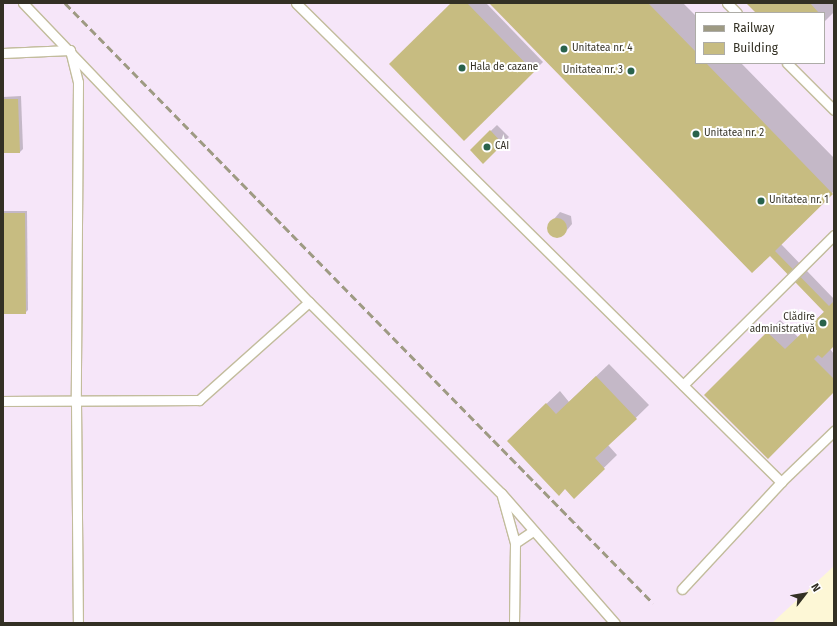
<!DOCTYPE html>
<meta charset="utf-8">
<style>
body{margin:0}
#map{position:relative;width:837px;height:626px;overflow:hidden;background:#fdf7d6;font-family:"Fira Sans",sans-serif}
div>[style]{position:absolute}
.industrial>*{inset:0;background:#f6e6f9}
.shadow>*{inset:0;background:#0003}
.building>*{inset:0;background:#c7bc81}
.round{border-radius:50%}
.roads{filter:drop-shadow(1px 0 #c2bc9c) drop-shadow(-1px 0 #c2bc9c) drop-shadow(0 1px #c2bc9c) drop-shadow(0 -1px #c2bc9c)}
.service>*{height:9px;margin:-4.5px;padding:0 4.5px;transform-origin:4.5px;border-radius:4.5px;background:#fff}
.rail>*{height:3px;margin-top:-1.5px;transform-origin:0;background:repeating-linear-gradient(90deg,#9e9a83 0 8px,transparent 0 12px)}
.dots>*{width:11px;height:11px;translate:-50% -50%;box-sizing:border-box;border:2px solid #fff;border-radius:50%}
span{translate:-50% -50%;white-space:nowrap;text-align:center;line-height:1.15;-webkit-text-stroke:4px #fff;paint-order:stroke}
.poi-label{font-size:10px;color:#333024}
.left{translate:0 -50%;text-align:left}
.right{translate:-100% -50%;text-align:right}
.frame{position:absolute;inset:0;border:4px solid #333024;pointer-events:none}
.legend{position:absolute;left:695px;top:12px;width:130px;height:52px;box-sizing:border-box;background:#fff;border:1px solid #adaca7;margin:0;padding:5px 7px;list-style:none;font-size:12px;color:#333024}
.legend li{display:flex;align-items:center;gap:8px;height:20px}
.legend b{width:20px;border:1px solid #adaca7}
.north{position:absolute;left:785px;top:574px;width:40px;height:40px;-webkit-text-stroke:3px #fff;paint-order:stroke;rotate:59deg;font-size:11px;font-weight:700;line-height:16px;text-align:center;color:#333024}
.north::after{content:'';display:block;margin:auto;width:14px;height:18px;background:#333024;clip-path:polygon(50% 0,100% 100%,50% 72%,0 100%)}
</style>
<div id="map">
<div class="industrial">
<div style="clip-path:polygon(evenodd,3px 3px,834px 3px,834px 566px,772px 623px,3px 623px,3px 3px,696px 13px,824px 13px,824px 63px,696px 63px,696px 13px)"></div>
</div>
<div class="shadow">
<div style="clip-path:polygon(452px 3px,486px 3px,543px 62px,464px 140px)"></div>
<div style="clip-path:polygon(490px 3px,683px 3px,696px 16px,696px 63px,741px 63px,834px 158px,834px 191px,781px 244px,834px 299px,834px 345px,830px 349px,834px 354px,834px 390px,705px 395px,780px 320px,798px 337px,825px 311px,770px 254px)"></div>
<div style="clip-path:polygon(747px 3px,834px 3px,834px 12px,824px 22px,824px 13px,757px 13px)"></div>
<div style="clip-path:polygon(21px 96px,23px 149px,20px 152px,3px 152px,3px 97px)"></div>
<div style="clip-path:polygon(497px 125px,509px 137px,483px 162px,471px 150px)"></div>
<div style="clip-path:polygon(3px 211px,27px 211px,28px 310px,25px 313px,3px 313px)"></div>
<div style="clip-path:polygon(560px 212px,571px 216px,572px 224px,562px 236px,553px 236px,548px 226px)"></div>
<div style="clip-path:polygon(609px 364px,649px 405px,608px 445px,617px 455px,574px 497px,521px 428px,560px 391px,569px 402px)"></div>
</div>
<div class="building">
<div style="clip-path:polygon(451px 3px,467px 3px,534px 72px,464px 141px,389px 64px)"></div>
<div style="clip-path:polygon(489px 3px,648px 3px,696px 52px,696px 63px,706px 63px,833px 194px,775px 251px,829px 306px,834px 301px,834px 346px,822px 358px,818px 355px,814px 359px,834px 379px,834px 392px,768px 459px,704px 395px,767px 332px,785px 349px,824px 312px,770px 256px,752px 273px)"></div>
<div style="clip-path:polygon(746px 3px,810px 3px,819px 13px,756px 13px)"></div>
<div style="clip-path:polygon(3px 99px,18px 99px,20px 153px,3px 153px)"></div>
<div style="clip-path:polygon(490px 130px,503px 144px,483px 164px,470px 150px)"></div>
<div style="clip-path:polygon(3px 213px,25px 213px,26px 314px,3px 314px)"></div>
<div class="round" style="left:547px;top:218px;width:20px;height:20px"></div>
<div style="clip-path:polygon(596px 376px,637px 419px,595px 458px,605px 469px,574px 499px,565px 489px,559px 496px,507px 441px,546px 403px,556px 414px)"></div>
</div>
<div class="roads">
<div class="service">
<div style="left:23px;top:3px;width:414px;rotate:46.3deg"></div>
<div style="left:309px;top:302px;width:271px;rotate:44.9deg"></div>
<div style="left:501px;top:493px;width:173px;rotate:48.8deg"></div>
<div style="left:296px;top:3px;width:682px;rotate:44.64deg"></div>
<div style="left:727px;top:3px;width:14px;rotate:45deg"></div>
<div style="left:3px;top:53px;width:67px;rotate:-2.6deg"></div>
<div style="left:70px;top:50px;width:33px;rotate:76deg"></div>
<div style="left:78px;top:82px;width:320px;rotate:90.4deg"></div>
<div style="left:76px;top:402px;width:221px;rotate:89.5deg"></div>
<div style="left:787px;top:63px;width:66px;rotate:45deg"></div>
<div style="left:683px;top:385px;width:213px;rotate:-44.8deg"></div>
<div style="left:3px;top:401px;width:196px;rotate:-0.3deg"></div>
<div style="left:199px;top:400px;width:147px;rotate:-41.7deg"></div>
<div style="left:502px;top:496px;width:49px;rotate:74.5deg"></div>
<div style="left:515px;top:543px;width:80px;rotate:90.7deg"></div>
<div style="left:515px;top:543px;width:22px;rotate:-34deg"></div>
<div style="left:682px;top:589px;width:146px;rotate:-47.2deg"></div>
<div style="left:781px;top:482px;width:74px;rotate:-43.9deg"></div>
</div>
</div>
<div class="rail">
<div style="left:65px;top:3px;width:840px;rotate:45.58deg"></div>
</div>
<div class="dots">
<div style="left:564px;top:49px;background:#29624b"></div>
<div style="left:462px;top:68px;background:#29624b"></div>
<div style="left:631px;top:71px;background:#29624b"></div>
<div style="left:696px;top:134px;background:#29624b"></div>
<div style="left:487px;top:147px;background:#29624b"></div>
<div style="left:761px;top:201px;background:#29624b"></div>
<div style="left:823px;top:323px;background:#29624b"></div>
</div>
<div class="poi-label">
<span class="left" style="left:572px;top:49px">Unitatea nr. 4</span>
<span class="left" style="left:470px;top:68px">Hala de cazane</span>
<span class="right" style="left:623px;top:71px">Unitatea nr. 3</span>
<span class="left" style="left:704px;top:134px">Unitatea nr. 2</span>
<span class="left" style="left:495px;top:147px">CAI</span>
<span class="left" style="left:769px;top:201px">Unitatea nr. 1</span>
<span class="right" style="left:815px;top:323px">Clădire<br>administrativă</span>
</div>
<div class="frame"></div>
<ul class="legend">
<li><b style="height:5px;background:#9e9a83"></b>Railway</li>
<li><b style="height:11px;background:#c7bc81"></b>Building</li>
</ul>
<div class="north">N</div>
</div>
